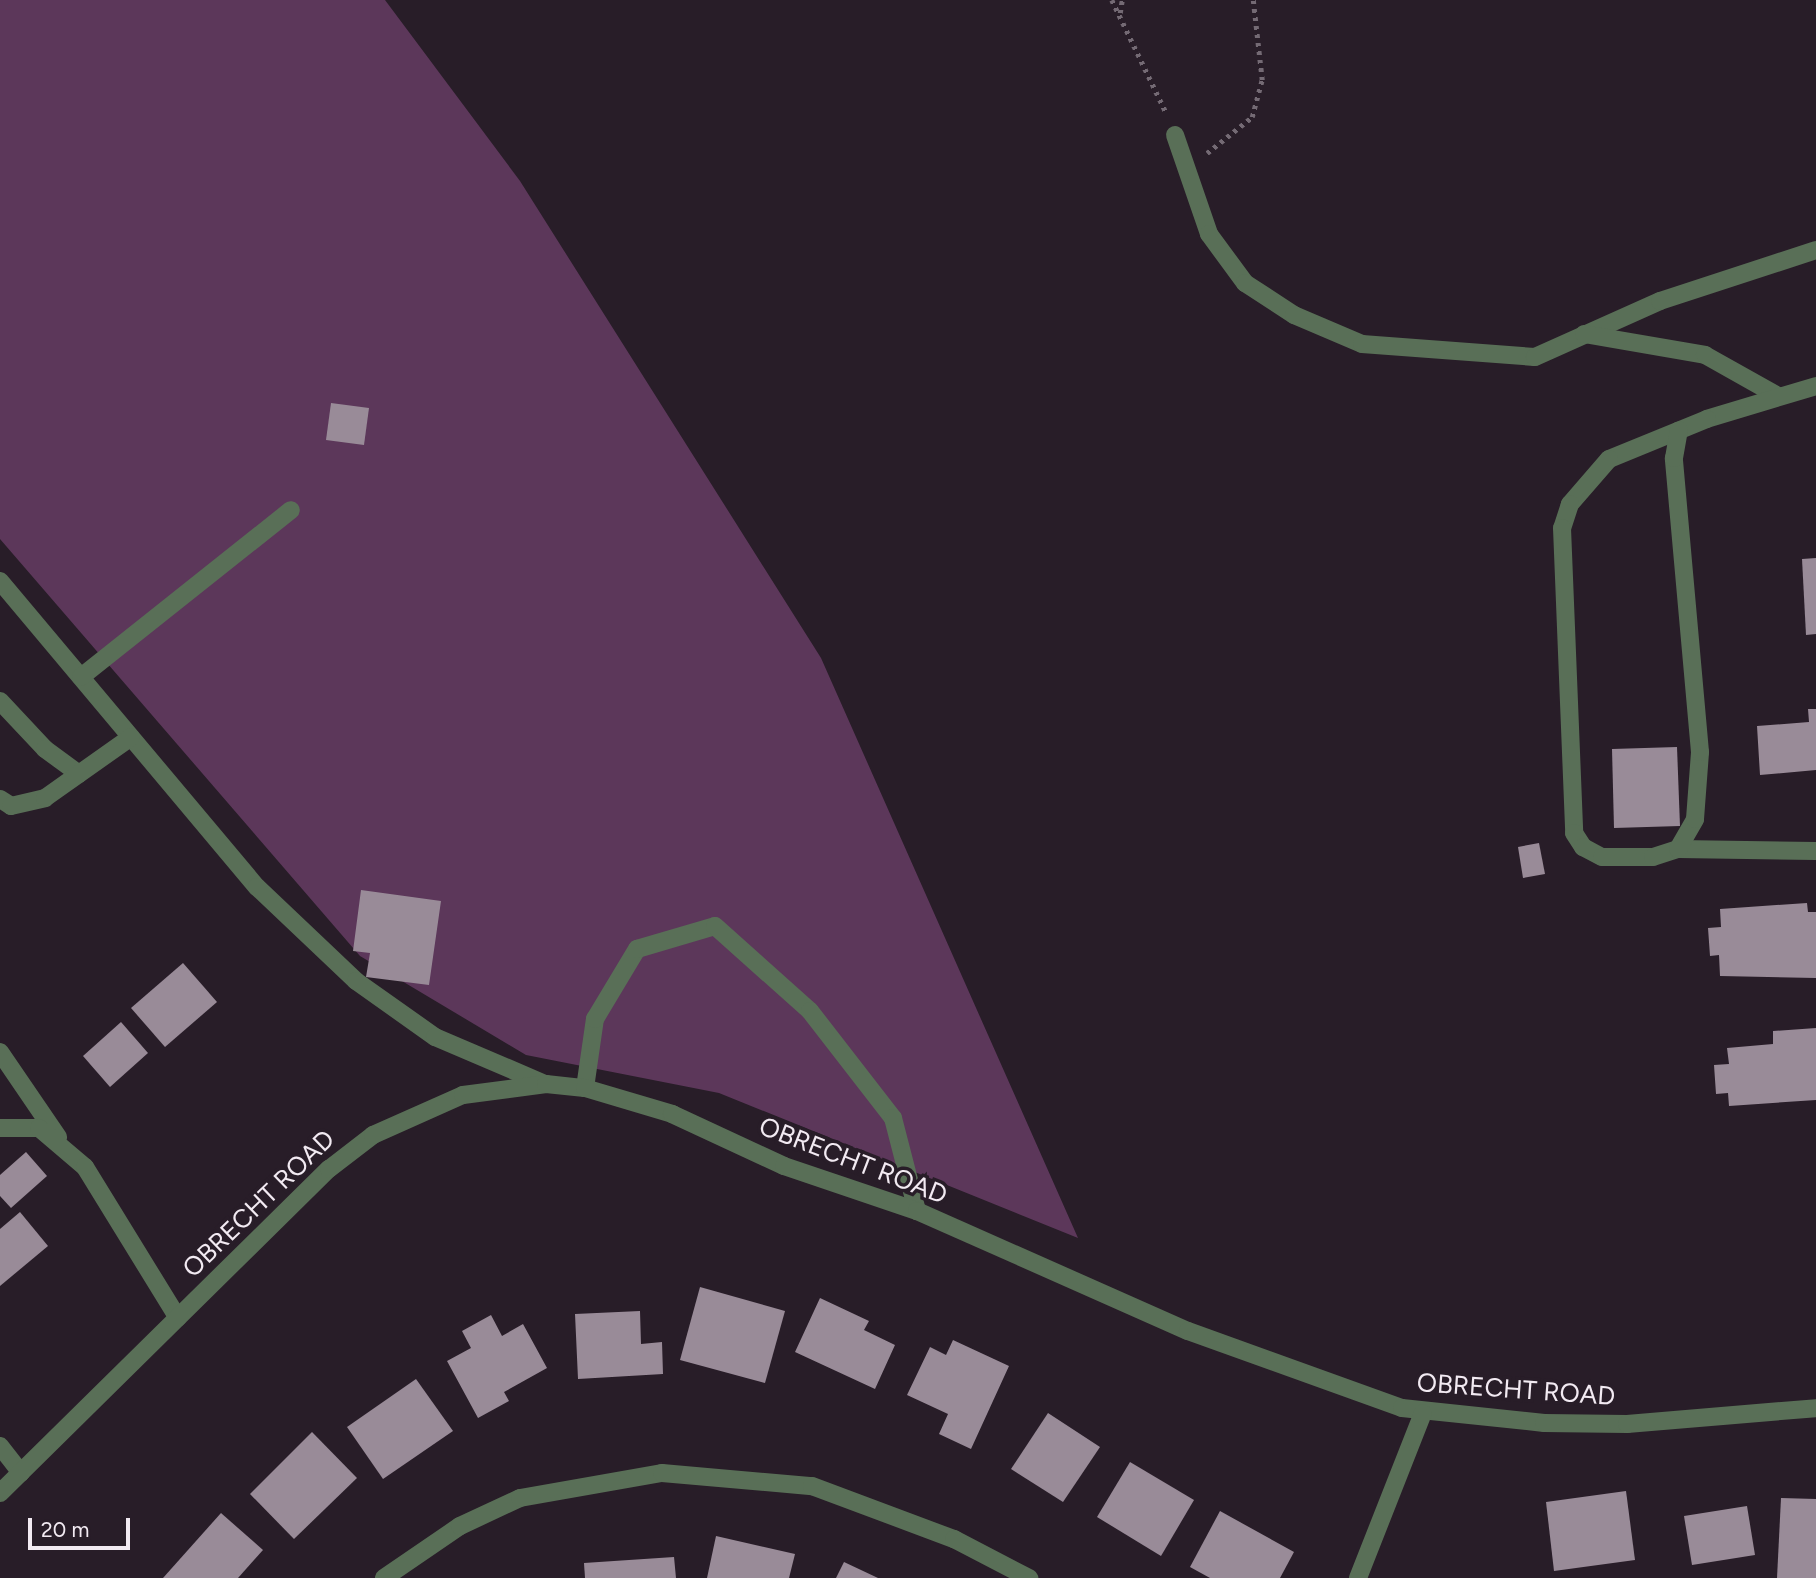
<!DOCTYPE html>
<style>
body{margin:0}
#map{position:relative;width:1816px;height:1578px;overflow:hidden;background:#281d28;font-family:Figtree,sans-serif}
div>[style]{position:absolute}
.green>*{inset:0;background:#5c375a}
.building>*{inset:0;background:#998b98}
.path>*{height:4.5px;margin-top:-2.25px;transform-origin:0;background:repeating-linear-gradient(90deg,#746a74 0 3.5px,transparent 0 8.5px)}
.minor>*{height:18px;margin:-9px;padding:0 9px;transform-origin:9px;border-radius:9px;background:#596f57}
span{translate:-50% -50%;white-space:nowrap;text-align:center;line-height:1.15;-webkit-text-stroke:7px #281d28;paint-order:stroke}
.street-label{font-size:26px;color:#f2eaf2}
.scale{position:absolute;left:28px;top:1518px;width:102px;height:32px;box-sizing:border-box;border:4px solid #f2eaf2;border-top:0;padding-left:9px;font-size:21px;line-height:24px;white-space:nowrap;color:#f2eaf2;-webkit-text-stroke:5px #281d28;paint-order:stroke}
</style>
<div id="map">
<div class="green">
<div style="clip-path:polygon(0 0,385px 0,520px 181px,821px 658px,1078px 1238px,719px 1093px,526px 1055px,360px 956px,0 539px)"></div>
</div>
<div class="building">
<div style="clip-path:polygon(331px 403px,369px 408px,364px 445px,326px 440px)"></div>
<div style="clip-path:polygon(1816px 558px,1816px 634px,1806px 635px,1802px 559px)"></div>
<div style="clip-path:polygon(1808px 709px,1816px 709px,1816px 770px,1760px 775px,1757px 726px,1809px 722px)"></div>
<div style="clip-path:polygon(1677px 747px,1680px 826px,1614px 828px,1612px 749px)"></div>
<div style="clip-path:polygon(1539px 843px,1545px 874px,1523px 878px,1518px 847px)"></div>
<div style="clip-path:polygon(361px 890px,441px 901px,429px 985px,366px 977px,370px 953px,353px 951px)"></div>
<div style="clip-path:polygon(1807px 903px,1808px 912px,1816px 912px,1816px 978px,1720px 976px,1719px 955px,1710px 956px,1708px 928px,1721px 927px,1720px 909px)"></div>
<div style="clip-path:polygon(183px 963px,217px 1002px,165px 1047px,131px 1008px)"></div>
<div style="clip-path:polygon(121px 1022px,148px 1053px,110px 1087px,83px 1056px)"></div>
<div style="clip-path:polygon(1816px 1028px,1816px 1100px,1729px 1106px,1728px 1093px,1716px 1094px,1714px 1065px,1729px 1064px,1727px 1048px,1773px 1044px,1773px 1031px)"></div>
<div style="clip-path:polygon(26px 1152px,47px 1176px,11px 1208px,0 1196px,0 1175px)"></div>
<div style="clip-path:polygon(20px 1212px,48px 1246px,0 1286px,0 1229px)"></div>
<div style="clip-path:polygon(700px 1287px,785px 1311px,765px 1383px,680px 1360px)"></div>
<div style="clip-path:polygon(820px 1298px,869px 1321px,864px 1330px,895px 1345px,875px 1389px,795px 1352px)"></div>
<div style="clip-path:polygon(640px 1311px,641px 1344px,662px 1342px,663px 1374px,578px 1379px,575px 1314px)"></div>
<div style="clip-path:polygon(491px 1315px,502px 1336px,523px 1324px,547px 1368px,504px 1392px,509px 1401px,478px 1418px,447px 1361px,471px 1348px,462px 1331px)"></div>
<div style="clip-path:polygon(953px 1340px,1009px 1366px,971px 1449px,939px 1434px,948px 1414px,907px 1395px,930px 1347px,946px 1355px)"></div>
<div style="clip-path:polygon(416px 1379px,453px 1431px,383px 1479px,347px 1427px)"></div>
<div style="clip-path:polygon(1048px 1413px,1100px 1447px,1063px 1502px,1011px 1469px)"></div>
<div style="clip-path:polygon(312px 1432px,357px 1478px,294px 1539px,250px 1494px)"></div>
<div style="clip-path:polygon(1130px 1462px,1194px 1500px,1161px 1556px,1097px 1517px)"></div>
<div style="clip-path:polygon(1626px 1491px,1635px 1560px,1554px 1571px,1546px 1502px)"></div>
<div style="clip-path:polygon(1781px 1498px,1816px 1499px,1816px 1578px,1777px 1578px)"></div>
<div style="clip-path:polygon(1747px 1506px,1755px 1555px,1692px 1565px,1684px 1516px)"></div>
<div style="clip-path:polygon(1220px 1511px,1294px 1552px,1280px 1578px,1210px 1578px,1190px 1567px)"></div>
<div style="clip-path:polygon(221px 1513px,263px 1550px,238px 1578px,163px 1578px)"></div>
<div style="clip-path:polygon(716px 1536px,795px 1554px,789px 1578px,707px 1578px)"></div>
<div style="clip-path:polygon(674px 1557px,676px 1578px,585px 1578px,584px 1563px)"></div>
<div style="clip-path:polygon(844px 1562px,878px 1578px,836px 1578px)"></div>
</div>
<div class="path">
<div style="left:1112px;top:0;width:124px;rotate:64.3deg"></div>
<div style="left:1120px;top:13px;width:13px;rotate:-81deg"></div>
<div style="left:1207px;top:153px;width:58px;rotate:-38.7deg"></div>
<div style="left:1252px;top:117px;width:38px;rotate:-75deg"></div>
<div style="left:1262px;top:80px;width:81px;rotate:-96.4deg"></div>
</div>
<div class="minor">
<div style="left:1175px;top:135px;width:105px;rotate:71deg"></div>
<div style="left:1209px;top:234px;width:61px;rotate:53.7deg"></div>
<div style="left:1245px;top:283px;width:59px;rotate:33.1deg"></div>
<div style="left:1294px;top:315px;width:74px;rotate:23.1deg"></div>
<div style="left:1362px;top:344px;width:173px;rotate:4.3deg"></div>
<div style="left:1535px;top:357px;width:137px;rotate:-24.1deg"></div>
<div style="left:1660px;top:301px;width:164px;rotate:-18.1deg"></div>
<div style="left:1584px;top:334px;width:123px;rotate:9.8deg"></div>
<div style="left:1705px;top:355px;width:84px;rotate:29.3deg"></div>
<div style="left:1816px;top:386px;width:114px;rotate:163.2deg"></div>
<div style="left:1707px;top:419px;width:106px;rotate:157.8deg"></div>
<div style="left:1609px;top:459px;width:60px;rotate:130.9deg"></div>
<div style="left:1570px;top:504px;width:25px;rotate:108deg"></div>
<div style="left:1562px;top:528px;width:305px;rotate:87.7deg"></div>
<div style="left:1574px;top:833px;width:17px;rotate:57deg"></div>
<div style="left:1583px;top:847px;width:21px;rotate:28deg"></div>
<div style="left:1602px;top:857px;width:51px"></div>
<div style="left:1653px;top:857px;width:26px;rotate:-18deg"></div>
<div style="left:1678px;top:849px;width:138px;rotate:0.8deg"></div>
<div style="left:0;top:581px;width:400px;rotate:50deg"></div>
<div style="left:257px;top:887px;width:137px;rotate:43.5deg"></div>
<div style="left:356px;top:981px;width:97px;rotate:35.3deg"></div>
<div style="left:435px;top:1037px;width:117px;rotate:23.1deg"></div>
<div style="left:81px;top:677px;width:268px;rotate:-38.5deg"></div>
<div style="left:0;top:701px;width:66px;rotate:46.8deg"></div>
<div style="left:45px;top:749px;width:42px;rotate:36.3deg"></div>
<div style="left:0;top:799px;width:13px;rotate:32deg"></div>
<div style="left:11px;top:806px;width:35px;rotate:-13deg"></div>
<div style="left:45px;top:798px;width:105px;rotate:-35.3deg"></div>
<div style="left:1678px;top:849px;width:34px;rotate:-60deg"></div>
<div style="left:1695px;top:819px;width:67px;rotate:-85.7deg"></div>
<div style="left:1700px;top:752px;width:295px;rotate:-95.1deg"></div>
<div style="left:1674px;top:458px;width:28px;rotate:-80deg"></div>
<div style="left:0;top:1052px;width:103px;rotate:55.7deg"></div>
<div style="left:585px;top:1088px;width:70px;rotate:-81.8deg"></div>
<div style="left:595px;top:1019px;width:82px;rotate:-59deg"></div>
<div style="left:637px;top:949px;width:81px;rotate:-16.4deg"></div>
<div style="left:715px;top:926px;width:127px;rotate:41.8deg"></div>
<div style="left:810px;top:1011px;width:135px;rotate:52.2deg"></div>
<div style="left:893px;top:1118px;width:96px;rotate:75.5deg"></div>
<div style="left:0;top:1128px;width:39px"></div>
<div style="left:39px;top:1128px;width:60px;rotate:40.3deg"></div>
<div style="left:85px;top:1167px;width:177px;rotate:58.4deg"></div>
<div style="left:0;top:1446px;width:34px;rotate:52deg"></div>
<div style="left:0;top:1493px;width:462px;rotate:-44.6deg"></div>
<div style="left:329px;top:1169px;width:56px;rotate:-37.7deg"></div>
<div style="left:373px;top:1135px;width:98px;rotate:-24deg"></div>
<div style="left:463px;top:1095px;width:84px;rotate:-7.5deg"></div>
<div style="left:546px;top:1084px;width:39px;rotate:6deg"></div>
<div style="left:585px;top:1088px;width:91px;rotate:16.6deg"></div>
<div style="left:672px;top:1114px;width:123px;rotate:24.9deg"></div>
<div style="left:784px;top:1166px;width:140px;rotate:18.7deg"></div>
<div style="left:917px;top:1211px;width:296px;rotate:23.9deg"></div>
<div style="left:1188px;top:1331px;width:227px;rotate:19.8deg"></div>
<div style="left:1402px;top:1408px;width:143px;rotate:6deg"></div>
<div style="left:1544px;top:1423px;width:83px;rotate:0.7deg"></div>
<div style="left:1627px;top:1424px;width:190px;rotate:-4.8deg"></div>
<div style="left:384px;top:1578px;width:92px;rotate:-34.4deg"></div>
<div style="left:460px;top:1526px;width:66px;rotate:-25deg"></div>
<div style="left:520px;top:1498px;width:144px;rotate:-10deg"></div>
<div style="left:662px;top:1473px;width:151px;rotate:5deg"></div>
<div style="left:812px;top:1486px;width:152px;rotate:20.5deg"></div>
<div style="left:954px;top:1539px;width:85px;rotate:27.5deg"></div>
<div style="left:1358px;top:1578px;width:177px;rotate:-68.5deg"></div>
</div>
<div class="street-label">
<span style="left:853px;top:1161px;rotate:21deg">OBRECHT ROAD</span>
<span style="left:259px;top:1204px;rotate:-44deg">OBRECHT ROAD</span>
<span style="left:1516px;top:1390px;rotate:4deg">OBRECHT ROAD</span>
</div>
<div class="scale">20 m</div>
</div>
